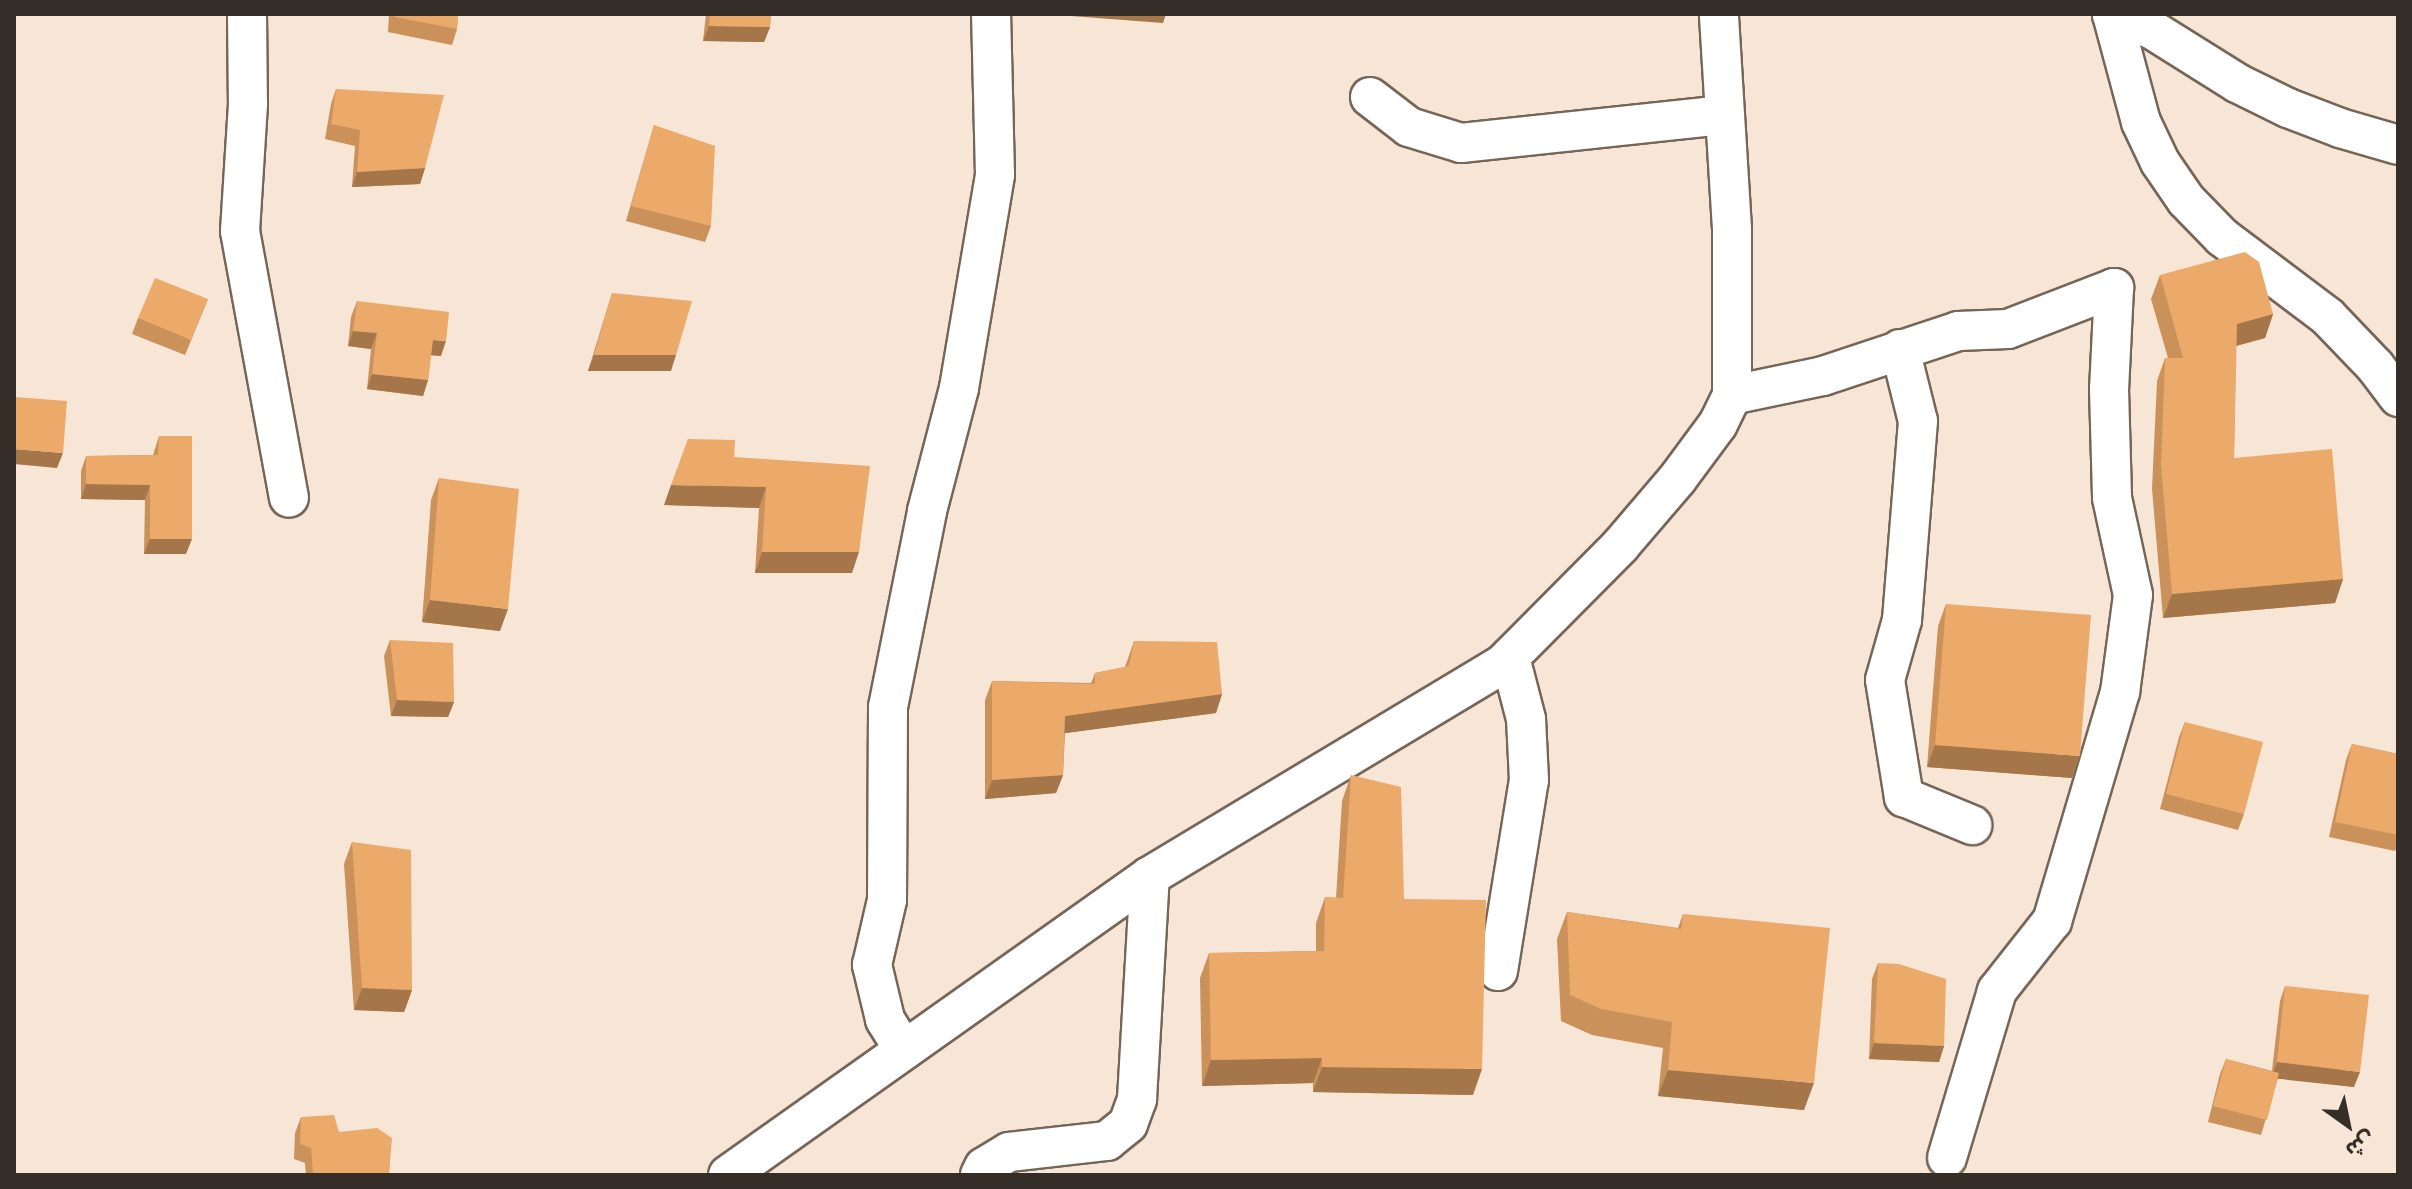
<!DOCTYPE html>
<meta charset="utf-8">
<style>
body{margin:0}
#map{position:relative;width:2412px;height:1189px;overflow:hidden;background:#f7e5d5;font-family:"Asap Condensed","Noto Sans Arabic",sans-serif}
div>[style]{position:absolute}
.roads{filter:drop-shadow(2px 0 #756658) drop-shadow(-2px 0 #756658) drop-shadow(0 2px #756658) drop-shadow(0 -2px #756658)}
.minor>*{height:38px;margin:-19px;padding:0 19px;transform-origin:19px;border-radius:19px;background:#fff}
.wall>*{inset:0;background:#ca915b}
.shaded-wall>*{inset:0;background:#a4764a}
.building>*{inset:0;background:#eba96a}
span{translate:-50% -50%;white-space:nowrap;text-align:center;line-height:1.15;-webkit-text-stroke:6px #f7e5d5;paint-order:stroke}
.frame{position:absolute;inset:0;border:16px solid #352e28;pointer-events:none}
.north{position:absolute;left:2308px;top:1085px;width:80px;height:80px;-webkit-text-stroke:6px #f7e5d5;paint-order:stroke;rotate:147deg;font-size:22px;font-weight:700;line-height:32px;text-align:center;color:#352e28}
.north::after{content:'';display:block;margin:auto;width:28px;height:36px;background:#352e28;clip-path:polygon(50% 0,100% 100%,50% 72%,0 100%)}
</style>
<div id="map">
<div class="roads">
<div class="minor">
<div style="left:247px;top:14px;width:90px;rotate:89.4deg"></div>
<div style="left:248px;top:104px;width:127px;rotate:93.6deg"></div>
<div style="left:240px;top:231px;width:271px;rotate:79.6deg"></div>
<div style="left:2112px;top:14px;width:112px;rotate:75deg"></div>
<div style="left:2141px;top:122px;width:44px;rotate:64.6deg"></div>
<div style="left:2160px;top:162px;width:46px;rotate:55.6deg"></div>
<div style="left:2186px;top:200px;width:52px;rotate:45.8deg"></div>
<div style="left:2222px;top:237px;width:133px;rotate:37deg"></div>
<div style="left:2328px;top:317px;width:68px;rotate:46.2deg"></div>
<div style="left:2375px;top:366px;width:39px;rotate:53deg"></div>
<div style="left:2112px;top:15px;width:41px;rotate:19.7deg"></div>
<div style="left:2151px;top:29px;width:102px;rotate:32.1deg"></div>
<div style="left:2237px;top:83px;width:57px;rotate:26.1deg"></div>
<div style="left:2288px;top:108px;width:56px;rotate:21deg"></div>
<div style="left:2340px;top:128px;width:60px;rotate:16.3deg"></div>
<div style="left:1370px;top:97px;width:49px;rotate:37.6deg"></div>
<div style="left:1409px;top:127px;width:54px;rotate:17.1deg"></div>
<div style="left:1461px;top:143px;width:265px;rotate:-6.1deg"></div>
<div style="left:1900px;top:349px;width:74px;rotate:76deg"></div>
<div style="left:1918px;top:421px;width:200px;rotate:94.6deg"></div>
<div style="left:1902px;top:620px;width:62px;rotate:105.8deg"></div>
<div style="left:1885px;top:680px;width:119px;rotate:80.8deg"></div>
<div style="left:1904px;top:797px;width:74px;rotate:22.4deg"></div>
<div style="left:1732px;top:395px;width:93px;rotate:-11.8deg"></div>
<div style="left:1823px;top:376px;width:142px;rotate:-18.4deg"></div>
<div style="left:1958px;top:331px;width:50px;rotate:-2.3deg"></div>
<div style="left:2008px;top:329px;width:114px;rotate:-21.1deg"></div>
<div style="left:2114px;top:288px;width:101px;rotate:92.8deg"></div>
<div style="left:2109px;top:389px;width:109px;rotate:88.4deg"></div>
<div style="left:2112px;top:498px;width:99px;rotate:77.8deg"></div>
<div style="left:2133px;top:595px;width:98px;rotate:97.6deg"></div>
<div style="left:2120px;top:692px;width:239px;rotate:106.5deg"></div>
<div style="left:2052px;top:921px;width:89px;rotate:128.2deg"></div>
<div style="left:1997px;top:991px;width:174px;rotate:106.7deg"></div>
<div style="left:1498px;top:971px;width:193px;rotate:-80.8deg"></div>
<div style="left:1529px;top:780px;width:61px;rotate:-92.8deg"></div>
<div style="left:1526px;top:719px;width:64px;rotate:-104.5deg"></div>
<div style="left:904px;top:1050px;width:36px;rotate:-122deg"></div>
<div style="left:885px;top:1019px;width:56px;rotate:-103.5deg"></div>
<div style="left:872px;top:965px;width:67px;rotate:-77deg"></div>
<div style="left:887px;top:900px;width:193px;rotate:-89.7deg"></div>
<div style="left:888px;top:707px;width:200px;rotate:-78.7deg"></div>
<div style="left:927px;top:511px;width:127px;rotate:-75.4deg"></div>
<div style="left:959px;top:388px;width:216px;rotate:-80.4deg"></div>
<div style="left:995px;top:175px;width:161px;rotate:-91.4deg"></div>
<div style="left:728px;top:1175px;width:517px;rotate:-35.32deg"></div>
<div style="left:1150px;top:876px;width:413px;rotate:-31deg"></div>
<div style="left:1504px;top:663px;width:165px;rotate:-45.2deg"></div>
<div style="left:1620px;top:546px;width:89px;rotate:-49.5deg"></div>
<div style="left:1678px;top:478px;width:67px;rotate:-53.5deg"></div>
<div style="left:1718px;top:424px;width:32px;rotate:-64deg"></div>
<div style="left:1732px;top:395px;width:166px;rotate:-90deg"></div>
<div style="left:1732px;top:229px;width:215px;rotate:-93.5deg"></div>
<div style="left:980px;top:1175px;width:9px;rotate:-63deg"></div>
<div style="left:984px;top:1167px;width:29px;rotate:-31deg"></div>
<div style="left:1009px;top:1152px;width:99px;rotate:-6.4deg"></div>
<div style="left:1107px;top:1141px;width:27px;rotate:-39deg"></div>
<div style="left:1128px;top:1124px;width:27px;rotate:-70deg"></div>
<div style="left:1137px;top:1099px;width:223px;rotate:-86.7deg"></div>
</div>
</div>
<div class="wall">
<div style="clip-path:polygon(389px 14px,458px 14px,457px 29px,452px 45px,388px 32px)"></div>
<div style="clip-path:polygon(706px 14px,771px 14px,770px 27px,764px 42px,703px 41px)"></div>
<div style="clip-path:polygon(336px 89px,425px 168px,420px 184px,352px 187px,355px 146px,325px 139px,331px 104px)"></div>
<div style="clip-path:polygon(654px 125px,711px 226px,705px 242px,626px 221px)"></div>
<div style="clip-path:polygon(2160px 275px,2273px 314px,2265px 338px,2236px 346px,2234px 458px,2343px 579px,2335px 603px,2163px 618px,2152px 489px,2157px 381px,2165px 358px,2168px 358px,2151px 299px)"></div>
<div style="clip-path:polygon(612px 293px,671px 371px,588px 371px)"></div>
<div style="clip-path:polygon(208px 299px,185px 355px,132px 334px,138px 318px)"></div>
<div style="clip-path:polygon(357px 301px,441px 356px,431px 355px,428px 380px,423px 396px,367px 389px,371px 349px,348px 346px,351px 317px)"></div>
<div style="clip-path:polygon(159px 436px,186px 554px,144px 554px,145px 500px,81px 499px,81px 471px,86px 456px,153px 455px)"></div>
<div style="clip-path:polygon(734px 457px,852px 573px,755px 573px,759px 508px,664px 505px)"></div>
<div style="clip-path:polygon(439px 478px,500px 631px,422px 622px,431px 500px)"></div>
<div style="clip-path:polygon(1946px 604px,2072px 778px,1927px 767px,1938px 626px)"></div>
<div style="clip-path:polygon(390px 640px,454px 702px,448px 717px,391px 716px,384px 656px)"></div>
<div style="clip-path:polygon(1134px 641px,1222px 694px,1216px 713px,1065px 733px,1063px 775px,1056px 793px,985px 799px,985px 700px,992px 681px,1091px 683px,1095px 673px,1125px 667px)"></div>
<div style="clip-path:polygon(2185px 722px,2244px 814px,2238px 830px,2160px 809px,2179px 737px)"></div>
<div style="clip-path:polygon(2352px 744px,2398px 754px,2398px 844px,2395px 851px,2329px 837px,2346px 760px)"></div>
<div style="clip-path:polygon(1351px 775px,1404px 899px,1473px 1095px,1313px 1092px,1313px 1083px,1202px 1086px,1200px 978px,1209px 953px,1316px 951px,1316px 923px,1325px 897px,1336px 898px,1342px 801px)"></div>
<div style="clip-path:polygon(352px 842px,412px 990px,404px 1012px,354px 1010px,344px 864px)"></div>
<div style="clip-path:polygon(1567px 912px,1678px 928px,1683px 914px,1804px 1110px,1658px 1096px,1663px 1048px,1592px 1035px,1561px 1021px,1557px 939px)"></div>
<div style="clip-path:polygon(1878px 963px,1944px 1046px,1939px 1062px,1869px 1059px,1872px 979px)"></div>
<div style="clip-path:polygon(2285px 986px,2354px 1087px,2278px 1078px,2261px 1135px,2208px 1122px,2220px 1074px,2226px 1059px,2272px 1071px,2280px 1001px)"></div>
<div style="clip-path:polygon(301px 1117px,339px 1132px,389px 1175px,306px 1175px,305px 1163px,294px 1159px,295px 1133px)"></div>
</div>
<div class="shaded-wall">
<div style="clip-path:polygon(1058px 14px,1166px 14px,1163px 23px,1058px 15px)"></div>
<div style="clip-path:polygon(709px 26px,770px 27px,764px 42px,703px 41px)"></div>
<div style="clip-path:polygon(425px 168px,420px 184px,352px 187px,357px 172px)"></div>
<div style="clip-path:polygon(2273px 314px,2265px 338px,2228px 348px,2237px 324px)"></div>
<div style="clip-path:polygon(353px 331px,377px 333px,371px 349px,348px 346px)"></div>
<div style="clip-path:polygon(433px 340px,446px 341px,441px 356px,428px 355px)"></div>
<div style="clip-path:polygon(594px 355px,676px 355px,671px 371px,588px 371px)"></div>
<div style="clip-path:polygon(372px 374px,428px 380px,423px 396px,367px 389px)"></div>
<div style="clip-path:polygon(14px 449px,63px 453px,57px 468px,14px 464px)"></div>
<div style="clip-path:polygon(86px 484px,150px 485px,145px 500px,81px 499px)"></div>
<div style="clip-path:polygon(671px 485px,766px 487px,759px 508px,664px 505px)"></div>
<div style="clip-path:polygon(150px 539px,192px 539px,186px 554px,144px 554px)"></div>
<div style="clip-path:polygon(762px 552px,859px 552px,852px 573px,755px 573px)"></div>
<div style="clip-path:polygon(2343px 579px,2335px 603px,2163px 618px,2172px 594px)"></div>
<div style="clip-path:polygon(430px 600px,508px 609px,500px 631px,422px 622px)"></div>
<div style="clip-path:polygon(1222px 694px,1216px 713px,1059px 734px,1065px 716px)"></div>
<div style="clip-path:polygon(397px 700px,454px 702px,448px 717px,391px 716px)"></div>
<div style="clip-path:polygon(1935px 745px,2080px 756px,2072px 778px,1927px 767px)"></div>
<div style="clip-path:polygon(1063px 775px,1056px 793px,985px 799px,992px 780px)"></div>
<div style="clip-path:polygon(362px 988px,412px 990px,404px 1012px,354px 1010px)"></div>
<div style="clip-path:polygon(1874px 1043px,1944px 1046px,1939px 1062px,1869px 1059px)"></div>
<div style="clip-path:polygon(1322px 1058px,1313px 1083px,1202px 1086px,1211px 1060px)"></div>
<div style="clip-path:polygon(2277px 1062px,2360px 1072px,2354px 1087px,2271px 1078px)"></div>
<div style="clip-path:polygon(1322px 1067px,1482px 1069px,1473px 1095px,1313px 1092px)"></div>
<div style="clip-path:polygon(1668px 1070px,1814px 1083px,1804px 1110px,1658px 1096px)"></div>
</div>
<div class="building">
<div style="clip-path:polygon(394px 14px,458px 14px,457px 29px,394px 17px)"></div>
<div style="clip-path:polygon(710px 14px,771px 14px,770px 27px,709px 26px)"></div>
<div style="clip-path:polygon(336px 89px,444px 95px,425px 168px,357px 172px,360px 130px,331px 124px)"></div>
<div style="clip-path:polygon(654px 125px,715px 146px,711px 226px,631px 206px)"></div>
<div style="clip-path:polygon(2245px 252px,2259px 262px,2273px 314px,2237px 324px,2234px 458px,2332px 449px,2343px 579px,2172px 594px,2161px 465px,2165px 358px,2183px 358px,2160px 275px)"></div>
<div style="clip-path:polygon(155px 278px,208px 299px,191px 340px,138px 318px)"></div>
<div style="clip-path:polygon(612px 293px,692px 301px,676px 355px,594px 355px)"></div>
<div style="clip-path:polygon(357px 301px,449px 312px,446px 341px,433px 340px,428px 380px,372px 374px,377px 333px,353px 331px)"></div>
<div style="clip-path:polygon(14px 397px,67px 401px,63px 453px,14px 449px)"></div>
<div style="clip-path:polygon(159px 436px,192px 436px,192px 539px,150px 539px,150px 485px,86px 484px,86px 456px,158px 455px)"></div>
<div style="clip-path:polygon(688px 439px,735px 440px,734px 457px,870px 466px,859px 552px,762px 552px,766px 487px,671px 485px)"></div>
<div style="clip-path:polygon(439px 478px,519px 489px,508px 609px,430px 600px)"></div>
<div style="clip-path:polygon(1946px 604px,2091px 615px,2080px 756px,1935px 745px)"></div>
<div style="clip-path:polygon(390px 640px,453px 643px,454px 702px,397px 700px)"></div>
<div style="clip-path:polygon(1134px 641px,1217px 642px,1222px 694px,1065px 716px,1063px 775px,992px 780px,992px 681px,1095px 684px,1095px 673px,1129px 666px)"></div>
<div style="clip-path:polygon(2185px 722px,2263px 742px,2244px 814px,2166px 794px)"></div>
<div style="clip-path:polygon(2352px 744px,2398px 754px,2398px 835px,2335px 822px)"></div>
<div style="clip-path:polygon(1351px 775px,1401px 787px,1404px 899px,1486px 900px,1482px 1069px,1322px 1067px,1322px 1058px,1211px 1060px,1209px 953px,1324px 951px,1325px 897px,1343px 898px)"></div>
<div style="clip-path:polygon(352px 842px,411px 850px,412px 990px,362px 988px)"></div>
<div style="clip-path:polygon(1567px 912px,1681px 929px,1683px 914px,1830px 928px,1814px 1083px,1668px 1070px,1672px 1022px,1601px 1009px,1570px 995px)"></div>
<div style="clip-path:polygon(1878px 963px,1899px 964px,1946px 979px,1944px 1046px,1874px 1043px)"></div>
<div style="clip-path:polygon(2285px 986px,2369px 995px,2360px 1072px,2277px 1062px)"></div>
<div style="clip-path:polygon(2226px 1059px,2279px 1073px,2267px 1120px,2213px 1106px)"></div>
<div style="clip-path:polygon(334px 1115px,339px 1132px,377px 1128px,392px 1138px,389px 1175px,313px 1175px,311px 1148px,300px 1144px,301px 1117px)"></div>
</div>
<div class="frame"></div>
<div class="north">ش</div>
</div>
